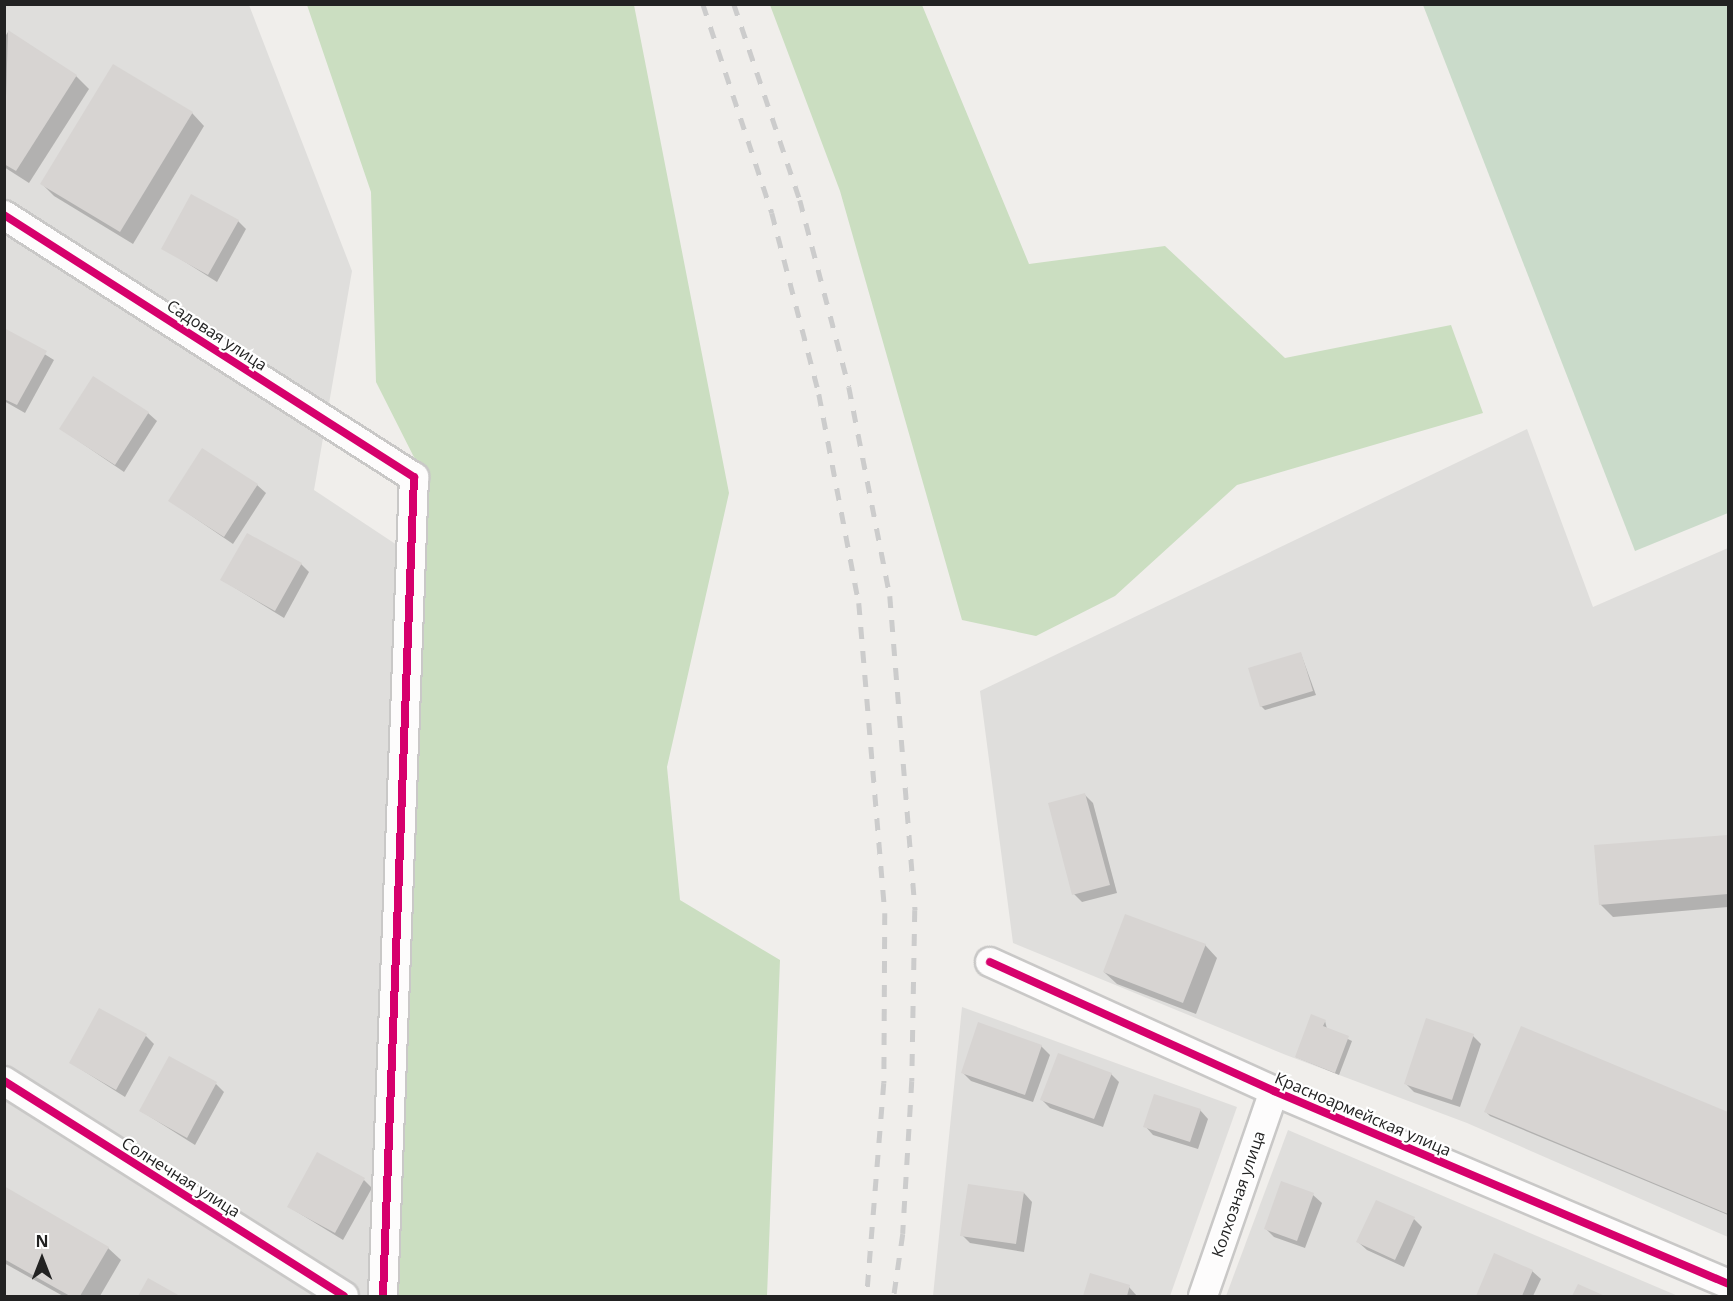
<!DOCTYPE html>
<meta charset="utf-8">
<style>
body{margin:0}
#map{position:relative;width:1733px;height:1301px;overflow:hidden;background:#f0eeeb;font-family:"Open Sans",sans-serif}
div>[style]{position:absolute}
.residential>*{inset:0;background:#dfdedc}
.forest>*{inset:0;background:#cbdec1}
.cemetery>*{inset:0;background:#cadbca}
.shadow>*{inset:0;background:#0003}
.building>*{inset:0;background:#d7d4d2}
.roads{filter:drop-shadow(2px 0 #c9c8c7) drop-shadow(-2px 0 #c9c8c7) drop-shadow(0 2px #c9c8c7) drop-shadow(0 -2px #c9c8c7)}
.minor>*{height:28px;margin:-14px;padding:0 14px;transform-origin:14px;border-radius:14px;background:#fdfcfc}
.rail>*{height:4.5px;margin-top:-2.25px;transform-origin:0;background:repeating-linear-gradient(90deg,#ccc 0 12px,transparent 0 24px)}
.cycleway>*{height:8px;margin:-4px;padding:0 4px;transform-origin:4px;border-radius:4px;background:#d6006c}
span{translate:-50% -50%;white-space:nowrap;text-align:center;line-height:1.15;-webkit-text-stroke:4.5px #fff;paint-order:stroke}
.street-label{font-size:16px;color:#222}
.frame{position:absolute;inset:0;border:6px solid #222;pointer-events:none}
.north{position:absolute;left:12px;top:1229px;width:60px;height:60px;-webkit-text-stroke:4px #fff;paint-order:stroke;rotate:0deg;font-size:16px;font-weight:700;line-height:24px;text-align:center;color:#222}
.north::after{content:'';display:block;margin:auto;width:21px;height:27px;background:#222;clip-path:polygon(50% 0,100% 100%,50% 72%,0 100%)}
</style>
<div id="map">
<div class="residential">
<div style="clip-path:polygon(5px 5px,249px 5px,352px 271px,314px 490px,397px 545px,373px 1296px,5px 1296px)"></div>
<div style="clip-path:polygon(1527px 429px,1593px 607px,1728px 548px,1728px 1237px,1467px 1123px,1286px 1055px,1013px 943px,980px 691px)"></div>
<div style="clip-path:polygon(962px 1007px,1237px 1107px,1170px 1296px,933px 1296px)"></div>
<div style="clip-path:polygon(1288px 1130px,1678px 1296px,1226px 1296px)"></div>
</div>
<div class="forest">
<div style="clip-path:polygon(307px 5px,634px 5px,729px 493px,667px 767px,680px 900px,780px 960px,767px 1296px,397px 1296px,426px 481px,376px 382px,371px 192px)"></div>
<div style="clip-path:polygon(770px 5px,922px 5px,1029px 264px,1165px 246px,1285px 358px,1451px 325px,1483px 413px,1237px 485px,1115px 596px,1036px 636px,962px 620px,840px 191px)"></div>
</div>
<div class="cemetery">
<div style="clip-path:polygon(1423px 5px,1728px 5px,1728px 513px,1635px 551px)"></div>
</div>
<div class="shadow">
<div style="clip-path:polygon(8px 32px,76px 76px,89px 89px,29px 183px,4px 167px,4px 38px)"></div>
<div style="clip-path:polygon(192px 113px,204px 126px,133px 244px,54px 196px,42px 184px)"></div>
<div style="clip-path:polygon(238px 221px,246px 229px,217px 282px,163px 248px)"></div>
<div style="clip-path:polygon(4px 329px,54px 360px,25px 413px,4px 401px)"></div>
<div style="clip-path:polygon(148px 413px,157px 421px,124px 472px,61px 429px)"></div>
<div style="clip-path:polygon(257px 485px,266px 493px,233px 544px,170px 501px)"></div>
<div style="clip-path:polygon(301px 564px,309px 572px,284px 618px,222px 580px)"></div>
<div style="clip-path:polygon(1301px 654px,1316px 695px,1265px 710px,1261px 706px)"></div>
<div style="clip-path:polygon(1085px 795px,1093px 803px,1117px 893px,1082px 902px,1074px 894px)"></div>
<div style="clip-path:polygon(1728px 836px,1728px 907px,1613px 917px,1600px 904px,1596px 847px)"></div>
<div style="clip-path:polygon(1205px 945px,1217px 958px,1196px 1014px,1117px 984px,1104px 972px)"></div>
<div style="clip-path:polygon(1325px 1021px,1327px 1029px,1352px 1041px,1339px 1075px,1296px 1057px)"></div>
<div style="clip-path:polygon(1522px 1028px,1728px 1114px,1728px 1215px,1490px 1116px,1486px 1112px)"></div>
<div style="clip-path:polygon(146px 1036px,154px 1044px,125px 1097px,71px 1063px)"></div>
<div style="clip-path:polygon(1473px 1036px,1481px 1044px,1460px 1107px,1414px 1092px,1406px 1084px)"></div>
<div style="clip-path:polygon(1041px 1046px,1050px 1055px,1033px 1102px,971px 1081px,963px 1073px)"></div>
<div style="clip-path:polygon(1111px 1074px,1119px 1082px,1103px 1127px,1050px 1108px,1042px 1100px)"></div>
<div style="clip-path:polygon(216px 1084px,224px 1092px,195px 1145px,141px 1111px)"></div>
<div style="clip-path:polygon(1200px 1110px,1208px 1119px,1198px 1149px,1153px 1135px,1145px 1126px)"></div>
<div style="clip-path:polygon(364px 1180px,372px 1188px,343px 1240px,289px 1207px)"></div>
<div style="clip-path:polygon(1282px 1183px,1313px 1195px,1322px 1203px,1305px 1248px,1274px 1237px,1266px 1229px)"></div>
<div style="clip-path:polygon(4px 1188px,108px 1248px,121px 1260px,100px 1296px,63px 1296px,4px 1263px)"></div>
<div style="clip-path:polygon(1024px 1193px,1032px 1202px,1024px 1252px,970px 1243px,962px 1235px)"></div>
<div style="clip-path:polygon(1414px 1219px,1422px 1227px,1404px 1267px,1367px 1250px,1358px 1242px)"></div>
<div style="clip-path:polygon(1495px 1255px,1532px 1271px,1541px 1279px,1533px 1296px,1478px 1296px)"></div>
<div style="clip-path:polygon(1091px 1275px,1129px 1287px,1137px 1296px,1084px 1296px)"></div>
<div style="clip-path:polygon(148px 1280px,177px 1296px,139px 1296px)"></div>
</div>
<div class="building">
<div style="clip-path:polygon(8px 30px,77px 75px,16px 171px,4px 164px)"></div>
<div style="clip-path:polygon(113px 64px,193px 112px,120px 232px,40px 184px)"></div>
<div style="clip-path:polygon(191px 194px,239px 220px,208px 275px,161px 249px)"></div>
<div style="clip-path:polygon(4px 328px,47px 351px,17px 405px,4px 399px)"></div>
<div style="clip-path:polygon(93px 376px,149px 412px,115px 465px,59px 429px)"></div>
<div style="clip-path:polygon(202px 448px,258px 484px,224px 537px,168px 501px)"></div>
<div style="clip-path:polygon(247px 533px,302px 563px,275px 611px,220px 580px)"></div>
<div style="clip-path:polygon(1301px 652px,1313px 691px,1260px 707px,1248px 668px)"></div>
<div style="clip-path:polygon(1085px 793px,1110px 885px,1072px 895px,1048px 803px)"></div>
<div style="clip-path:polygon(1728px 835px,1728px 894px,1599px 905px,1594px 845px)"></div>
<div style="clip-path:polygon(1125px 914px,1206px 944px,1183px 1003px,1103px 972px)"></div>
<div style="clip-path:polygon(99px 1008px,147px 1034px,116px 1090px,69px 1063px)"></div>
<div style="clip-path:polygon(1311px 1014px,1326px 1020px,1323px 1026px,1349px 1036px,1335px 1073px,1295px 1057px)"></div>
<div style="clip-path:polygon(1426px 1018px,1474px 1034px,1452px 1100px,1404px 1084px)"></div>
<div style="clip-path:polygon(978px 1022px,1042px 1045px,1025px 1095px,961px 1073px)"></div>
<div style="clip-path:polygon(1521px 1026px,1728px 1112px,1728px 1214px,1484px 1112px)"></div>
<div style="clip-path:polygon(1058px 1053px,1112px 1073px,1094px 1119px,1040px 1100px)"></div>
<div style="clip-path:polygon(169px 1056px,217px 1082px,187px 1138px,139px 1111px)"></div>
<div style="clip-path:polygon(1154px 1094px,1201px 1109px,1190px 1142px,1143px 1127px)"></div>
<div style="clip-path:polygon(317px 1152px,365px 1178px,335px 1233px,287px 1207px)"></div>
<div style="clip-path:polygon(1281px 1181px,1314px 1193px,1297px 1241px,1264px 1229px)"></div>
<div style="clip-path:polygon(968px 1184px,1024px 1192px,1016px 1244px,960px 1236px)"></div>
<div style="clip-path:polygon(4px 1186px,109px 1247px,80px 1296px,70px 1296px,4px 1259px)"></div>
<div style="clip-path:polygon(1376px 1200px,1415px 1217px,1395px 1260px,1356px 1242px)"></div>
<div style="clip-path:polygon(1494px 1253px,1533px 1270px,1522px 1296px,1476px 1296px)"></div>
<div style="clip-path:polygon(1090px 1273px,1130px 1285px,1127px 1296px,1083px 1296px)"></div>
<div style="clip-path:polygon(148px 1278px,180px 1296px,138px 1296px)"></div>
<div style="clip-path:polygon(1578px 1284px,1605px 1296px,1572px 1296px)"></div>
</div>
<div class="roads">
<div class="minor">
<div style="left:4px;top:215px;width:487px;rotate:32.6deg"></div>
<div style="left:414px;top:477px;width:820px;rotate:92.17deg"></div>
<div style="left:990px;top:962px;width:312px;rotate:24.4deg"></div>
<div style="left:1274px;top:1091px;width:493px;rotate:23deg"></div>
<div style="left:4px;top:1081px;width:402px;rotate:32.3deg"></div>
<div style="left:1203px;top:1296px;width:217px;rotate:-70.9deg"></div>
</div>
</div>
<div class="rail">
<div style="left:703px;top:4px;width:220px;rotate:71.7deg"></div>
<div style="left:772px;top:213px;width:187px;rotate:75.4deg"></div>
<div style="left:819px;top:394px;width:213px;rotate:79.2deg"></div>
<div style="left:859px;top:603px;width:311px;rotate:85.2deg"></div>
<div style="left:885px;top:913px;width:170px;rotate:90.3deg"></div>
<div style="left:884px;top:1083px;width:214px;rotate:94.6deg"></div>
<div style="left:734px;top:4px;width:207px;rotate:71.4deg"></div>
<div style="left:800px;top:200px;width:193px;rotate:75.3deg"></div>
<div style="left:849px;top:387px;width:213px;rotate:78.9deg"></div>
<div style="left:890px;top:596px;width:315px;rotate:85.4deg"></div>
<div style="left:915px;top:910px;width:171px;rotate:91deg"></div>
<div style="left:912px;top:1081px;width:153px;rotate:93.4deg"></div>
<div style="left:903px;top:1234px;width:63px;rotate:98.3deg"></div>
</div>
<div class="cycleway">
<div style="left:4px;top:215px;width:487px;rotate:32.6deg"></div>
<div style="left:414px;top:477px;width:820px;rotate:92.17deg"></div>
<div style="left:990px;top:962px;width:312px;rotate:24.4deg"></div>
<div style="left:1274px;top:1091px;width:493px;rotate:23deg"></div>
<div style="left:4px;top:1081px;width:402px;rotate:32.3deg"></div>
</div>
<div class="street-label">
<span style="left:217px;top:335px;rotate:33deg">Садовая улица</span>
<span style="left:1363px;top:1114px;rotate:23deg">Красноармейская улица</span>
<span style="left:181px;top:1177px;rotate:32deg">Солнечная улица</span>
<span style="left:1238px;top:1194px;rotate:-71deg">Колхозная улица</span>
</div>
<div class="frame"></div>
<div class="north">N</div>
</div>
